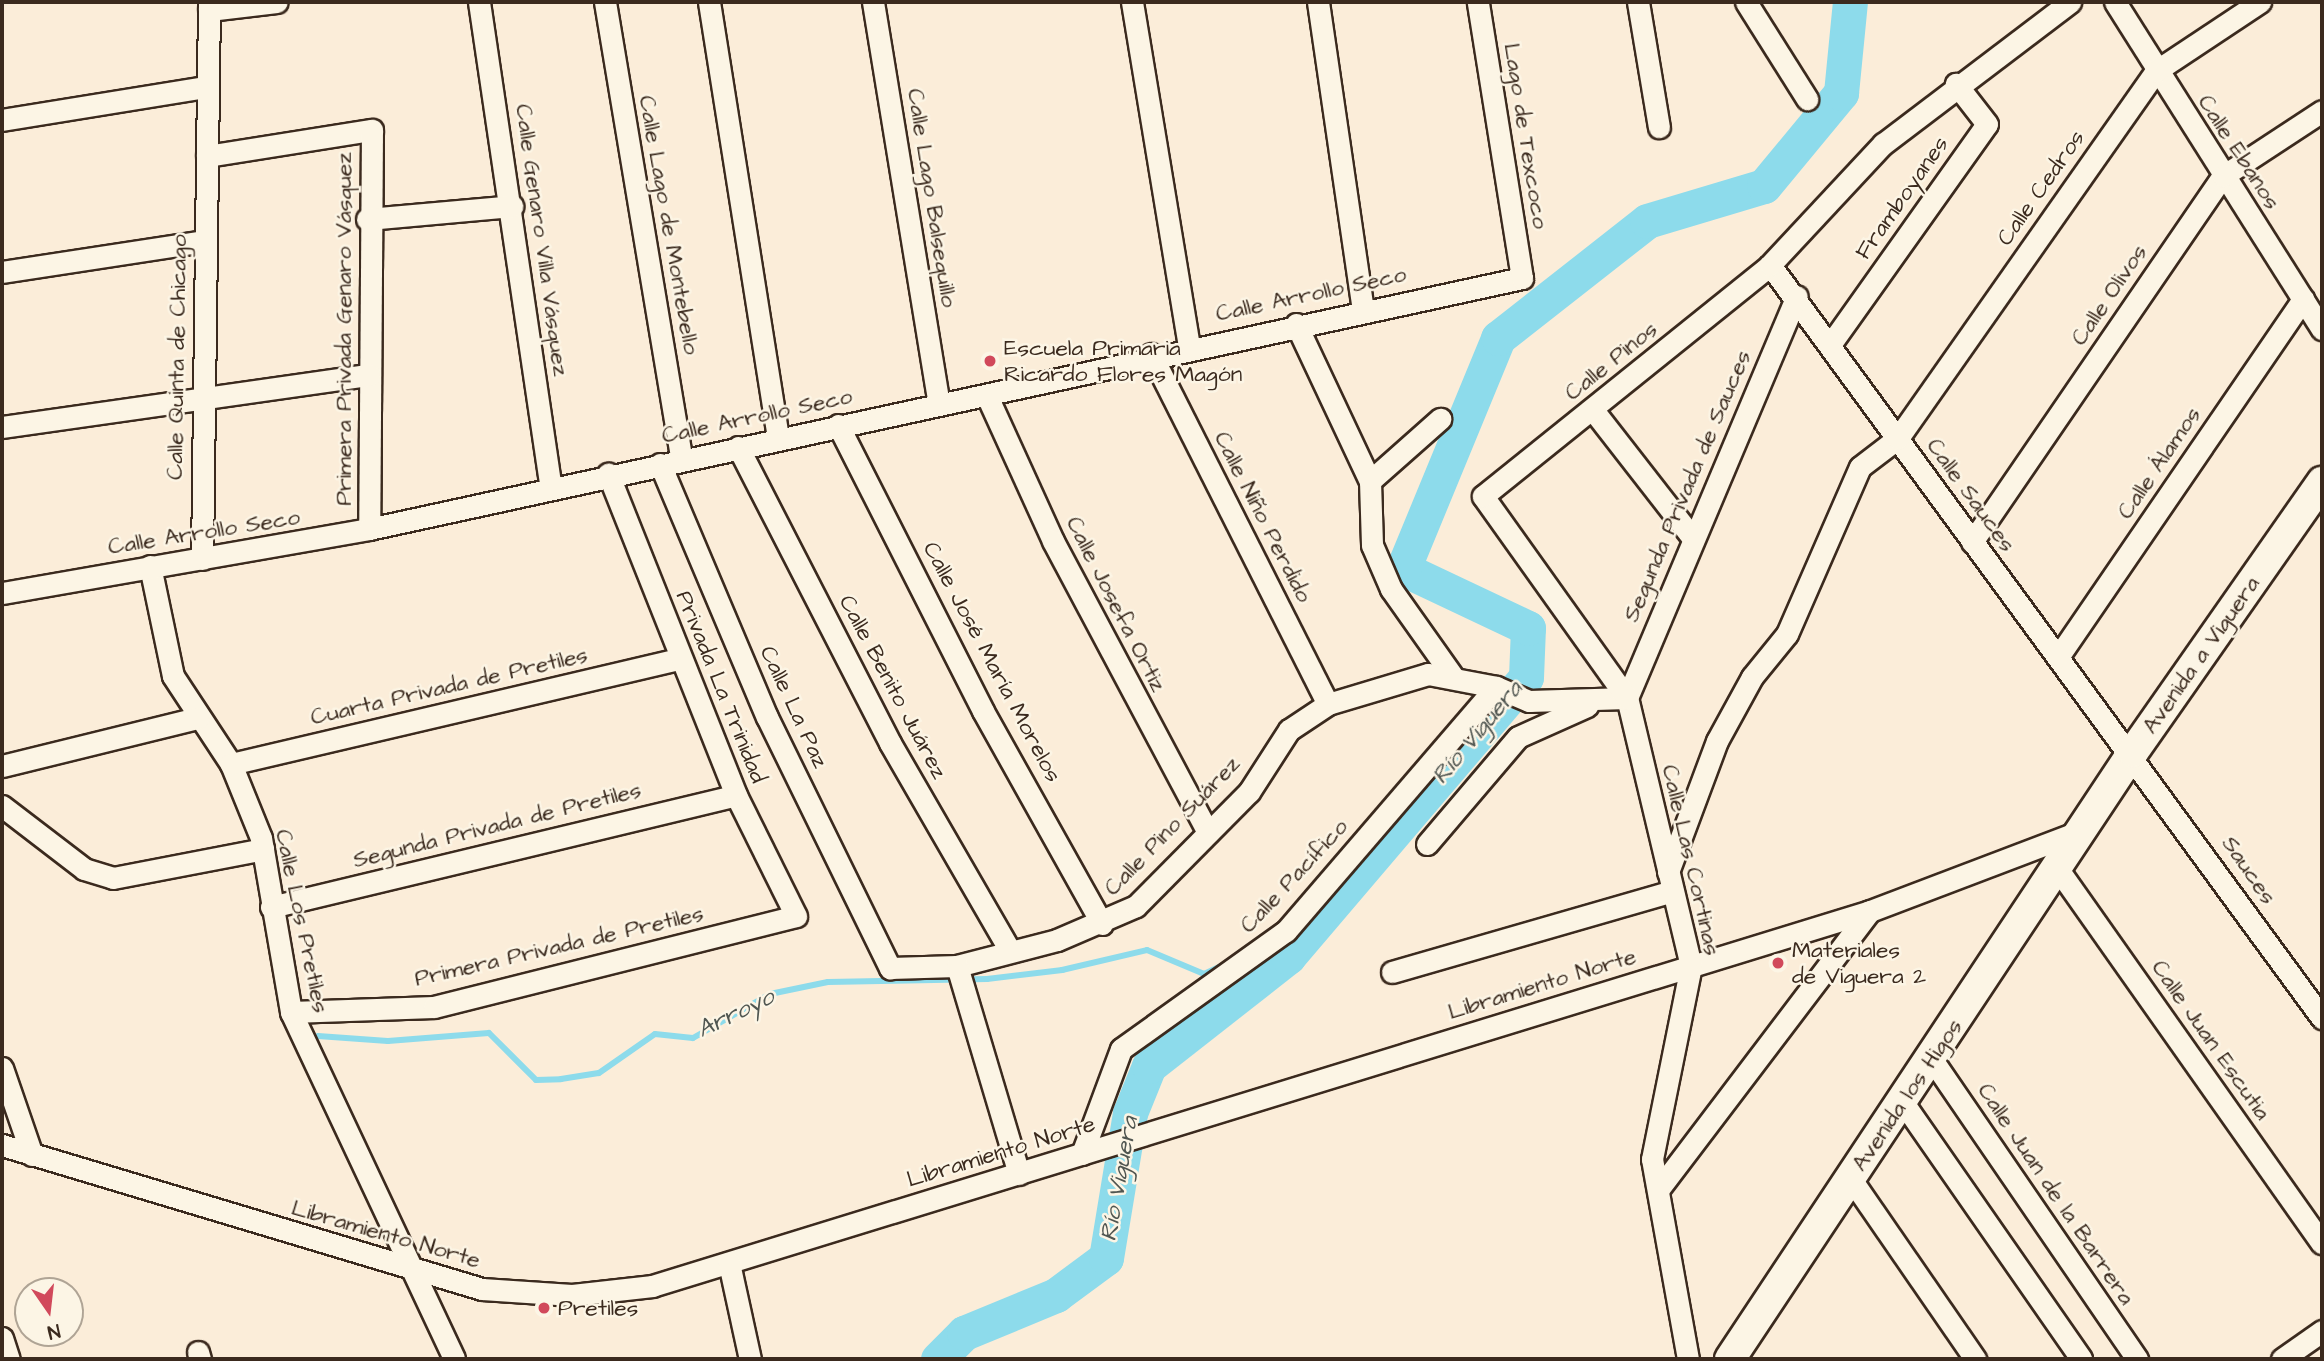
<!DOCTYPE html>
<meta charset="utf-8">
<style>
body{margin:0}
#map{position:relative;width:2324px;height:1361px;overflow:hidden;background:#fbedd9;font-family:"Architects Daughter",sans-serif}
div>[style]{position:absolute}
.stream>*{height:6px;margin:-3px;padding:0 3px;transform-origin:3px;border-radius:3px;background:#8ddbeb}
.river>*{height:35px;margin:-17.5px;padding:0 17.5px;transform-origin:17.5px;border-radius:17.5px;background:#8ddbeb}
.roads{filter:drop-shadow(2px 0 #3b2a1e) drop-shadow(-2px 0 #3b2a1e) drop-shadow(0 2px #3b2a1e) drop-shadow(0 -2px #3b2a1e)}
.street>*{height:21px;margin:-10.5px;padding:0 10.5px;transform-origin:10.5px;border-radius:10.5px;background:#fcf5e5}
.secondary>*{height:30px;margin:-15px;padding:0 15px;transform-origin:15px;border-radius:15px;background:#fcf5e5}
.dots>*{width:19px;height:19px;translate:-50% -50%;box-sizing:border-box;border:4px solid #fcf5e5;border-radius:50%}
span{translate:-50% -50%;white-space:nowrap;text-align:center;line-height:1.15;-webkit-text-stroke:5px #fcf5e5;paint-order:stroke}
.street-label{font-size:23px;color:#3b2a1e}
.poi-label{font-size:23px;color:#3b2a1e}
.left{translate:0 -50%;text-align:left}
.water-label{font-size:24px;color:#505651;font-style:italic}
.frame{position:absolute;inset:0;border:4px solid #3b2a1e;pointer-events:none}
.north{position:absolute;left:14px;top:1277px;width:70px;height:70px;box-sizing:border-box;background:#fcf5e5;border:2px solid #afa495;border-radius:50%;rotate:166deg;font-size:19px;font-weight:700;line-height:28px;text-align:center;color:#3b2a1e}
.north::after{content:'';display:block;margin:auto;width:24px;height:32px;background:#d1495b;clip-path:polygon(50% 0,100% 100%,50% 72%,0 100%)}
</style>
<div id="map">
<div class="stream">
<div style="left:1236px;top:969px;width:21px;rotate:43deg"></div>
<div style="left:318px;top:1036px;width:70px;rotate:4.1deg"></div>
<div style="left:388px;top:1041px;width:101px;rotate:-4.5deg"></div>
<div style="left:489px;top:1033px;width:66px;rotate:45deg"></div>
<div style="left:536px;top:1080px;width:25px;rotate:-2deg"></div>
<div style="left:561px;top:1079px;width:38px;rotate:-9deg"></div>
<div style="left:599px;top:1073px;width:68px;rotate:-34.9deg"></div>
<div style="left:655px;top:1034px;width:38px;rotate:6deg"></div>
<div style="left:693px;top:1038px;width:89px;rotate:-29.7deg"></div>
<div style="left:770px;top:994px;width:59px;rotate:-11.7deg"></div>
<div style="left:828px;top:982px;width:159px;rotate:-1.1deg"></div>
<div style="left:987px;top:979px;width:76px;rotate:-6.8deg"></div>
<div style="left:1062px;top:970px;width:87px;rotate:-13.2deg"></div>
<div style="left:1147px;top:950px;width:62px;rotate:22.8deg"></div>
<div style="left:1204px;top:974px;width:19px;rotate:-25deg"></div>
</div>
<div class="river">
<div style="left:938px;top:1359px;width:37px;rotate:-45deg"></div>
<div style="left:964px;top:1333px;width:100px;rotate:-22.4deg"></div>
<div style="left:1056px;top:1295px;width:62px;rotate:-36.5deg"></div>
<div style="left:1106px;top:1258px;width:147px;rotate:-80.6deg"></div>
<div style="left:1130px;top:1113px;width:51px;rotate:-68deg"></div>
<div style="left:1149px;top:1066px;width:177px;rotate:-38.1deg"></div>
<div style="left:1288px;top:957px;width:367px;rotate:-49.6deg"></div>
<div style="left:1526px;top:677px;width:49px;rotate:-87.7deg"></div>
<div style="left:1528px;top:628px;width:138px;rotate:-154.7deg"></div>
<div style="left:1403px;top:569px;width:250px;rotate:-67.6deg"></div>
<div style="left:1498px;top:338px;width:189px;rotate:-38.1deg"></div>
<div style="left:1647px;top:221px;width:122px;rotate:-16.7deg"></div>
<div style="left:1764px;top:186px;width:121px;rotate:-50.4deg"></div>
<div style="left:1841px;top:93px;width:91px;rotate:-84.4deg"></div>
</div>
<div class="roads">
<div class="street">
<div style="left:479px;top:2px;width:490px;rotate:81.6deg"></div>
<div style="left:605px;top:2px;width:462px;rotate:80.5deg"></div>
<div style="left:709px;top:2px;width:440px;rotate:81deg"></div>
<div style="left:873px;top:2px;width:407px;rotate:80.7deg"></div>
<div style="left:1132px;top:2px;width:349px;rotate:80.6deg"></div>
<div style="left:1318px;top:2px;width:311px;rotate:81.7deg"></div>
<div style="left:1638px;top:2px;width:127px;rotate:80.5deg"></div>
<div style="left:1746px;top:2px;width:115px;rotate:57.8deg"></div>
<div style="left:2115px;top:2px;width:387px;rotate:57.7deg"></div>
<div style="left:209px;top:10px;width:68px;rotate:-6.7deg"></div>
<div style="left:2px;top:120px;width:207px;rotate:-9.2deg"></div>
<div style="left:207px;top:156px;width:167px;rotate:-9deg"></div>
<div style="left:372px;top:130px;width:399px;rotate:90.4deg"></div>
<div style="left:367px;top:219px;width:146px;rotate:-5.1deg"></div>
<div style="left:1770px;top:265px;width:934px;rotate:53.76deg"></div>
<div style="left:2px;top:272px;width:205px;rotate:-8.7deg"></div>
<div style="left:1296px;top:324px;width:174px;rotate:64.8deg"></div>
<div style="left:1370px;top:481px;width:64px;rotate:88.2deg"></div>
<div style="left:1372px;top:545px;width:48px;rotate:66.6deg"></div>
<div style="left:1391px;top:589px;width:109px;rotate:54.7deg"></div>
<div style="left:1832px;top:342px;width:267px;rotate:-54.6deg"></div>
<div style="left:1987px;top:124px;width:51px;rotate:-127.8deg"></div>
<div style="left:1151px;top:354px;width:392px;rotate:63.2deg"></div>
<div style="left:987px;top:396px;width:159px;rotate:65.5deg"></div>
<div style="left:1053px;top:541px;width:330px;rotate:62deg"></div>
<div style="left:1593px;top:410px;width:160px;rotate:52.1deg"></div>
<div style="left:838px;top:425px;width:321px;rotate:63.1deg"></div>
<div style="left:983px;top:711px;width:244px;rotate:60.8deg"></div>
<div style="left:2px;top:427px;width:371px;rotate:-8.1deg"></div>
<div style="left:738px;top:447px;width:333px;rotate:62.8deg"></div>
<div style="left:890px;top:743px;width:238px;rotate:60deg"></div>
<div style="left:660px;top:464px;width:275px;rotate:67.1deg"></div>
<div style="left:767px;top:717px;width:280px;rotate:63.9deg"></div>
<div style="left:890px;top:968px;width:67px;rotate:-1.7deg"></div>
<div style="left:957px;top:966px;width:103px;rotate:-14.6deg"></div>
<div style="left:1057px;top:940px;width:86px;rotate:-23.3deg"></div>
<div style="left:1136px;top:906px;width:161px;rotate:-45.3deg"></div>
<div style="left:1249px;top:792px;width:74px;rotate:-57.2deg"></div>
<div style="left:1289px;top:730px;width:47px;rotate:-33.7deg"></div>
<div style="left:1328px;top:704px;width:104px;rotate:-16.7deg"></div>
<div style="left:1428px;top:674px;width:69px;rotate:10.8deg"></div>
<div style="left:1496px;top:687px;width:36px;rotate:23deg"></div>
<div style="left:1529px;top:701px;width:98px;rotate:-1.8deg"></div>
<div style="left:1627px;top:698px;width:436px;rotate:-67.1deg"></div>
<div style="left:1370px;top:481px;width:94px;rotate:-41.5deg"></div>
<div style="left:1972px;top:542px;width:444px;rotate:-55.6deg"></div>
<div style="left:2223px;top:176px;width:118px;rotate:-33.3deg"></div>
<div style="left:202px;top:559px;width:557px;rotate:-89.28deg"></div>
<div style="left:150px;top:566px;width:112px;rotate:78.2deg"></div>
<div style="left:173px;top:676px;width:105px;rotate:56.6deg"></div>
<div style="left:231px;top:764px;width:80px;rotate:67.9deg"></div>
<div style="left:261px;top:838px;width:177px;rotate:80.2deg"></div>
<div style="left:291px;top:1012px;width:383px;rotate:64.8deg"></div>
<div style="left:2px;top:593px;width:373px;rotate:-9.9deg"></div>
<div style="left:369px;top:529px;width:1180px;rotate:-12.28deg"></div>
<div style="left:1522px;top:278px;width:279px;rotate:-99.1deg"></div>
<div style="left:2058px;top:657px;width:434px;rotate:-55.6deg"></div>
<div style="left:231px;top:764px;width:461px;rotate:-13.2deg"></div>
<div style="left:2px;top:766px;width:202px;rotate:-13.8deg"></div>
<div style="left:2px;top:806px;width:103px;rotate:37.5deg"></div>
<div style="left:84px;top:869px;width:30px;rotate:17deg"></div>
<div style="left:113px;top:878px;width:153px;rotate:-10.9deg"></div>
<div style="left:1427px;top:844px;width:140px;rotate:-49.6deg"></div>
<div style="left:1518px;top:737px;width:76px;rotate:-24.2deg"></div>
<div style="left:2057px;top:868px;width:459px;rotate:54.8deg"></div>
<div style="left:1668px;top:872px;width:140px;rotate:-69.5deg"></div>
<div style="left:1717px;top:741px;width:73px;rotate:-61.3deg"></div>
<div style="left:1752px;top:677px;width:55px;rotate:-50.9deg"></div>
<div style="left:1787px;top:634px;width:182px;rotate:-66.4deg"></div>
<div style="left:1860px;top:467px;width:48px;rotate:-37.3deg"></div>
<div style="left:1898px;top:438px;width:449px;rotate:-54.9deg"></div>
<div style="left:2156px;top:71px;width:125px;rotate:-33.6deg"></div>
<div style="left:271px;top:907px;width:478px;rotate:-13.5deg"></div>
<div style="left:957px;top:966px;width:217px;rotate:73.4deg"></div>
<div style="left:1392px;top:972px;width:292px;rotate:-16.1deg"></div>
<div style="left:291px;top:1012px;width:143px;rotate:-2deg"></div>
<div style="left:434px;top:1007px;width:373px;rotate:-14.1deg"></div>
<div style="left:796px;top:916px;width:135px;rotate:-116.4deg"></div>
<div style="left:736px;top:795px;width:346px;rotate:-111.7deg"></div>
<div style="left:1931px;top:1058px;width:365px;rotate:55.6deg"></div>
<div style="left:2px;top:1068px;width:92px;rotate:71deg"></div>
<div style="left:1902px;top:1101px;width:314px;rotate:55.2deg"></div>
<div style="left:2px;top:1145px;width:501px;rotate:16.7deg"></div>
<div style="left:482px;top:1289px;width:90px;rotate:3.8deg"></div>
<div style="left:572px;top:1295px;width:81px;rotate:-6.4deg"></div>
<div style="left:652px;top:1286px;width:1274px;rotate:-17.11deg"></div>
<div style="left:1870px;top:911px;width:226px;rotate:-20.8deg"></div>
<div style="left:1082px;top:1154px;width:112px;rotate:-69.6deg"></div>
<div style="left:1121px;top:1049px;width:203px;rotate:-35.6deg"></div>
<div style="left:1286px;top:931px;width:322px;rotate:-49.3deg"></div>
<div style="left:1851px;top:1179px;width:219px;rotate:55.4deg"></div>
<div style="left:1658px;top:1190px;width:350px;rotate:-52.8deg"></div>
<div style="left:729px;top:1263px;width:98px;rotate:77.7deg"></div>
<div style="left:2px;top:1338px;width:22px;rotate:72deg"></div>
<div style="left:198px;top:1352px;width:7px;rotate:74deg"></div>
<div style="left:1688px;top:1359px;width:203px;rotate:-100.2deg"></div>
<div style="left:1652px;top:1159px;width:197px;rotate:-78.6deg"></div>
<div style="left:1691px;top:966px;width:276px;rotate:-103.4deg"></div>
<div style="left:1627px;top:698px;width:248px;rotate:-125.5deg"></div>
<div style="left:1483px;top:496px;width:368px;rotate:-38.8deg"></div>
<div style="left:1770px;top:265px;width:166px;rotate:-47deg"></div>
<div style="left:1883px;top:144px;width:235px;rotate:-37.2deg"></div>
<div style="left:2282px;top:1359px;width:49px;rotate:-35deg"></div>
</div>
<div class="secondary">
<div style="left:1730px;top:1359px;width:729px;rotate:-56.42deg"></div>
<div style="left:2133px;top:752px;width:330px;rotate:-55deg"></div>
</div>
</div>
<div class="dots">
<div style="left:990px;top:361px;background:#d1495b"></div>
<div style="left:1778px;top:963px;background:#d1495b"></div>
<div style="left:544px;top:1308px;background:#d1495b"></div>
</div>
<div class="street-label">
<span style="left:1526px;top:136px;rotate:81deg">Lago de Texcoco</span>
<span style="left:2239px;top:152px;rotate:57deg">Calle Ebanos</span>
<span style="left:2041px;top:188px;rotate:-55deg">Calle Cedros</span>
<span style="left:932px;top:198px;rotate:81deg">Calle Lago Balsequillo</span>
<span style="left:1902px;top:198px;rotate:-55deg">Framboyanes</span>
<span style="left:669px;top:225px;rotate:80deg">Calle Lago de Montebello</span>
<span style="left:542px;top:240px;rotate:82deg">Calle Genaro Villa Vásquez</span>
<span style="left:1311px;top:294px;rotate:-12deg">Calle Arrollo Seco</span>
<span style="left:2109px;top:295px;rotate:-56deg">Calle Olivos</span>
<span style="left:344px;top:329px;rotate:-90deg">Primera Privada Genaro Vásquez</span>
<span style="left:177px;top:357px;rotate:-89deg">Calle Quinta de Chicago</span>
<span style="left:1611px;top:361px;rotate:-39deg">Calle Pinos</span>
<span style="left:757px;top:416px;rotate:-12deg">Calle Arrollo Seco</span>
<span style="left:2159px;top:463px;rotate:-56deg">Calle Álamos</span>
<span style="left:1687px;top:486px;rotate:-67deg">Segunda Privada de Sauces</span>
<span style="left:1971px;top:495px;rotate:54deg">Calle Sauces</span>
<span style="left:1263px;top:517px;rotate:63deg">Calle Niño Perdido</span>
<span style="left:204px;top:532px;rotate:-9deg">Calle Arrollo Seco</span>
<span style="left:1116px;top:604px;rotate:63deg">Calle Josefa Ortiz</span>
<span style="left:2201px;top:655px;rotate:-55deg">Avenida a Viguera</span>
<span style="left:992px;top:662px;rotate:62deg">Calle José María Morelos</span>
<span style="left:449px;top:686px;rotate:-13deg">Cuarta Privada de Pretiles</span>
<span style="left:721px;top:687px;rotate:68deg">Privada La Trinidad</span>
<span style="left:893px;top:687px;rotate:62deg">Calle Benito Juárez</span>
<span style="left:794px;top:707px;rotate:65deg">Calle La Paz</span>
<span style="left:497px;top:825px;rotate:-14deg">Segunda Privada de Pretiles</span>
<span style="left:1172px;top:826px;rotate:-46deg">Calle Pino Suárez</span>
<span style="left:1691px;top:860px;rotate:77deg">Calle Las Cortinas</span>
<span style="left:2249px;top:870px;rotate:55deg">Sauces</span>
<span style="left:1294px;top:876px;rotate:-47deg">Calle Pacífico</span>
<span style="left:302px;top:921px;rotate:78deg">Calle Los Pretiles</span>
<span style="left:559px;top:946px;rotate:-13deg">Primera Privada de Pretiles</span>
<span style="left:1542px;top:984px;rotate:-17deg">Libramiento Norte</span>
<span style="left:2211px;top:1040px;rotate:55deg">Calle Juan Escutia</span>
<span style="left:1907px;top:1095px;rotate:-56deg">Avenida los Higos</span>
<span style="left:1001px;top:1152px;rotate:-17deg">Libramiento Norte</span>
<span style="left:2056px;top:1194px;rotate:56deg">Calle Juan de la Barrera</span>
<span style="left:386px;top:1234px;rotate:16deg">Libramiento Norte</span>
</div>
<div class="poi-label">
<span class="left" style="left:1004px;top:361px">Escuela Primaria<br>Ricardo Flores Magón</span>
<span class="left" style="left:1792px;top:963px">Materiales<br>de Viguera 2</span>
<span class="left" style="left:558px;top:1308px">Pretiles</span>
</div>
<div class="water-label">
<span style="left:1478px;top:733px;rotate:-50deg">Río Viguera</span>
<span style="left:736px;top:1014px;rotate:-26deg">Arroyo</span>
<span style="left:1120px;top:1179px;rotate:-80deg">Río Viguera</span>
</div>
<div class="frame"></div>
<div class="north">N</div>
</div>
